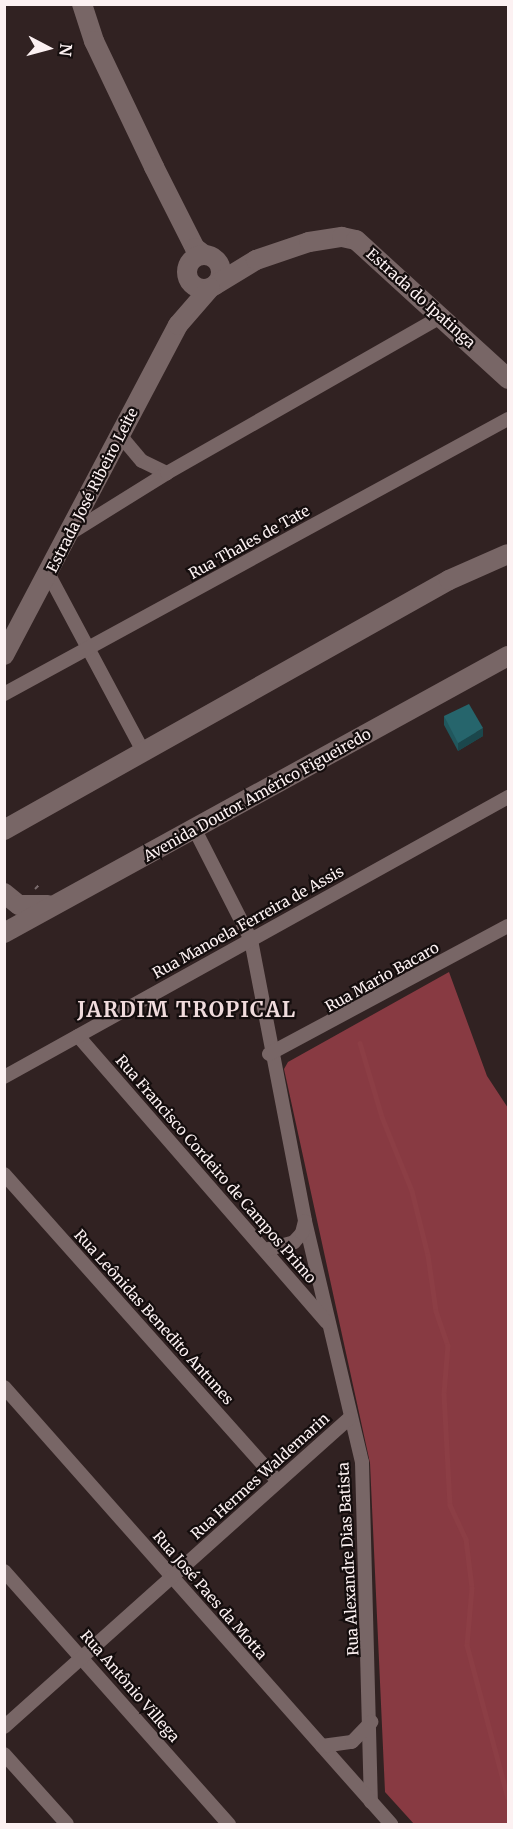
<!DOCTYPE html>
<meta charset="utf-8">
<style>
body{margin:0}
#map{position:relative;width:513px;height:1829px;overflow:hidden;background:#312222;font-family:Merriweather,serif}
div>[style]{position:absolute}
.forest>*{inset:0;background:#883a42}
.stream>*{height:4.5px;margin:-2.25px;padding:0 2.25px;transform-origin:2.25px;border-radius:2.25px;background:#8c3e45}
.path>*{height:2px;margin-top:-1px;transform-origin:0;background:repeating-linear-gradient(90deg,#796b6c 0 4.5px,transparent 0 9px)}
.street>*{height:14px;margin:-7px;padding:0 7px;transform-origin:7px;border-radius:7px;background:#786666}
.secondary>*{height:20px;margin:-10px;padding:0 10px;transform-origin:10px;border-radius:10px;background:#786666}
.secondary>.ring{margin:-10px;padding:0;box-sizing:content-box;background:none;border:20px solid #786666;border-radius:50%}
.wall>*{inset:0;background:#21575d}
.shaded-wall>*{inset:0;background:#1b474c}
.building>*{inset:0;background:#26656c}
span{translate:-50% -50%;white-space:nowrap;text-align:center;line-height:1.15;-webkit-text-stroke:4.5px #140d0d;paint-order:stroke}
.street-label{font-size:15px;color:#fcf1f2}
.district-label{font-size:21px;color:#f0dbdc;font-weight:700;letter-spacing:1.5px}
.frame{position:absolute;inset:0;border:6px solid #fcf1f2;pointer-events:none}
.north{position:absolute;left:18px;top:18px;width:60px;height:60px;-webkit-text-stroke:4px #140d0d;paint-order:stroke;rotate:96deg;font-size:16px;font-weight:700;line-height:24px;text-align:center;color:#fcf1f2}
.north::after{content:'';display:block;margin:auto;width:21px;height:27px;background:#fcf1f2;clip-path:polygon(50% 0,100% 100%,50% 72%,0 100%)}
</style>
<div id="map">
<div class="forest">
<div style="clip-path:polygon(449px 972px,487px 1076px,508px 1108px,508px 1824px,414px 1824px,385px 1792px,370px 1463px,284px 1069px,288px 1062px)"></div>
</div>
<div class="stream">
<div style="left:360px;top:1043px;width:77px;rotate:73.4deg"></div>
<div style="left:382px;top:1117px;width:80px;rotate:67.9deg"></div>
<div style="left:412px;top:1191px;width:66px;rotate:76deg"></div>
<div style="left:428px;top:1255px;width:57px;rotate:81.9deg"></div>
<div style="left:436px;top:1311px;width:36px;rotate:71deg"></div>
<div style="left:448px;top:1345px;width:49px;rotate:94.7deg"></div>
<div style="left:444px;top:1394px;width:111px;rotate:86.9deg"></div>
<div style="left:450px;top:1505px;width:38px;rotate:65deg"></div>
<div style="left:466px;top:1539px;width:49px;rotate:83deg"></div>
<div style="left:472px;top:1588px;width:57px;rotate:95deg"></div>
<div style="left:467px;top:1645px;width:158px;rotate:75deg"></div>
</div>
<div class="path">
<div style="left:35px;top:889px;width:7px;rotate:-45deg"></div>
</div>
<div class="street">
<div style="left:119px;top:434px;width:35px;rotate:50deg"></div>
<div style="left:142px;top:461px;width:28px;rotate:26deg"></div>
<div style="left:69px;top:534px;width:115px;rotate:-31.9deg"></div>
<div style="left:167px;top:473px;width:317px;rotate:-29.7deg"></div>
<div style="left:49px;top:575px;width:200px;rotate:61.9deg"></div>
<div style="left:4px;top:694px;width:574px;rotate:-28.62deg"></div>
<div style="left:195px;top:830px;width:123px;rotate:63deg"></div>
<div style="left:251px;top:940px;width:286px;rotate:79.1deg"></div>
<div style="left:305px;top:1221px;width:248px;rotate:76.7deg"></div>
<div style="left:362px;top:1462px;width:340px;rotate:88.5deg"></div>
<div style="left:78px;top:1036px;width:379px;rotate:49deg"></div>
<div style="left:269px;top:1054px;width:271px;rotate:-28.2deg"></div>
<div style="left:4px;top:1077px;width:577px;rotate:-29.05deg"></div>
<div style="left:4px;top:1174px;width:412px;rotate:48.3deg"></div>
<div style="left:265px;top:1250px;width:30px;rotate:-15deg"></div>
<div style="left:294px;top:1242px;width:12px;rotate:-48deg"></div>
<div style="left:302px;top:1233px;width:12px;rotate:-76deg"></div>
<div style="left:4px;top:1387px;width:584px;rotate:48.47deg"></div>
<div style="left:4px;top:1571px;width:339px;rotate:48.4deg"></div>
<div style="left:4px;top:1727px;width:463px;rotate:-41.8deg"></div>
<div style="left:322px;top:1746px;width:30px;rotate:-8deg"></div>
<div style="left:352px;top:1742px;width:28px;rotate:-46deg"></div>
<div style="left:4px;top:1754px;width:94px;rotate:48deg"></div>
</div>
<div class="secondary">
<div style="left:82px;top:4px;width:39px;rotate:72deg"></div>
<div style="left:94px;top:41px;width:140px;rotate:64.5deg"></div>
<div style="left:154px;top:167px;width:91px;rotate:63.2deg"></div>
<div style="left:195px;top:248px;width:10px;rotate:37deg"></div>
<div class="ring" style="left:187px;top:255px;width:14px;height:14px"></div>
<div style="left:215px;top:285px;width:48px;rotate:-31.4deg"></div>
<div style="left:256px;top:260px;width:56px;rotate:-18.8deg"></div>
<div style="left:309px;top:242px;width:33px;rotate:-9deg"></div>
<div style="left:342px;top:237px;width:14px;rotate:12deg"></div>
<div style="left:356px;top:240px;width:206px;rotate:42.4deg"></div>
<div style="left:4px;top:655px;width:373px;rotate:-62.2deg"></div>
<div style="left:178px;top:325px;width:49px;rotate:-49.1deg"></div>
<div style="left:4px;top:830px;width:510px;rotate:-29.33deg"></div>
<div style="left:449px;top:580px;width:64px;rotate:-23.8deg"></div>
<div style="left:4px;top:893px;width:19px;rotate:39deg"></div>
<div style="left:19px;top:905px;width:29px"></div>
<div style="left:4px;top:933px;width:575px;rotate:-28.79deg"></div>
</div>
<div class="wall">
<div style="clip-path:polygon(444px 716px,483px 736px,458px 751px,444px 725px)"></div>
</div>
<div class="shaded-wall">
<div style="clip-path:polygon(483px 728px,483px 736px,458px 751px,458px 743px)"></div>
</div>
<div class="building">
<div style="clip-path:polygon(469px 704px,483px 728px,458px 743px,444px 716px)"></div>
</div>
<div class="street-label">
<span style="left:421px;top:298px;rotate:42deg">Estrada do Ipatinga</span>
<span style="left:92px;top:490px;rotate:-63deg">Estrada José Ribeiro Leite</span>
<span style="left:249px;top:542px;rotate:-29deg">Rua Thales de Tate</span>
<span style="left:257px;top:795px;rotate:-29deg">Avenida Doutor Américo Figueiredo</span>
<span style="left:248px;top:922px;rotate:-29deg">Rua Manoela Ferreira de Assis</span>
<span style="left:382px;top:977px;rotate:-29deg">Rua Mario Bacaro</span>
<span style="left:216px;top:1169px;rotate:49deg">Rua Francisco Cordeiro de Campos Primo</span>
<span style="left:154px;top:1317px;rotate:48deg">Rua Leônidas Benedito Antunes</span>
<span style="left:260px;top:1476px;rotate:-42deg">Rua Hermes Waldemarin</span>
<span style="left:348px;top:1559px;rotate:-93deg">Rua Alexandre Dias Batista</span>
<span style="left:210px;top:1595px;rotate:49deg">Rua José Paes da Motta</span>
<span style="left:130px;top:1686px;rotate:49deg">Rua Antônio Villega</span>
</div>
<div class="district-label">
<span style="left:187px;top:1010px">JARDIM TROPICAL</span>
</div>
<div class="frame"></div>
<div class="north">N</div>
</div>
